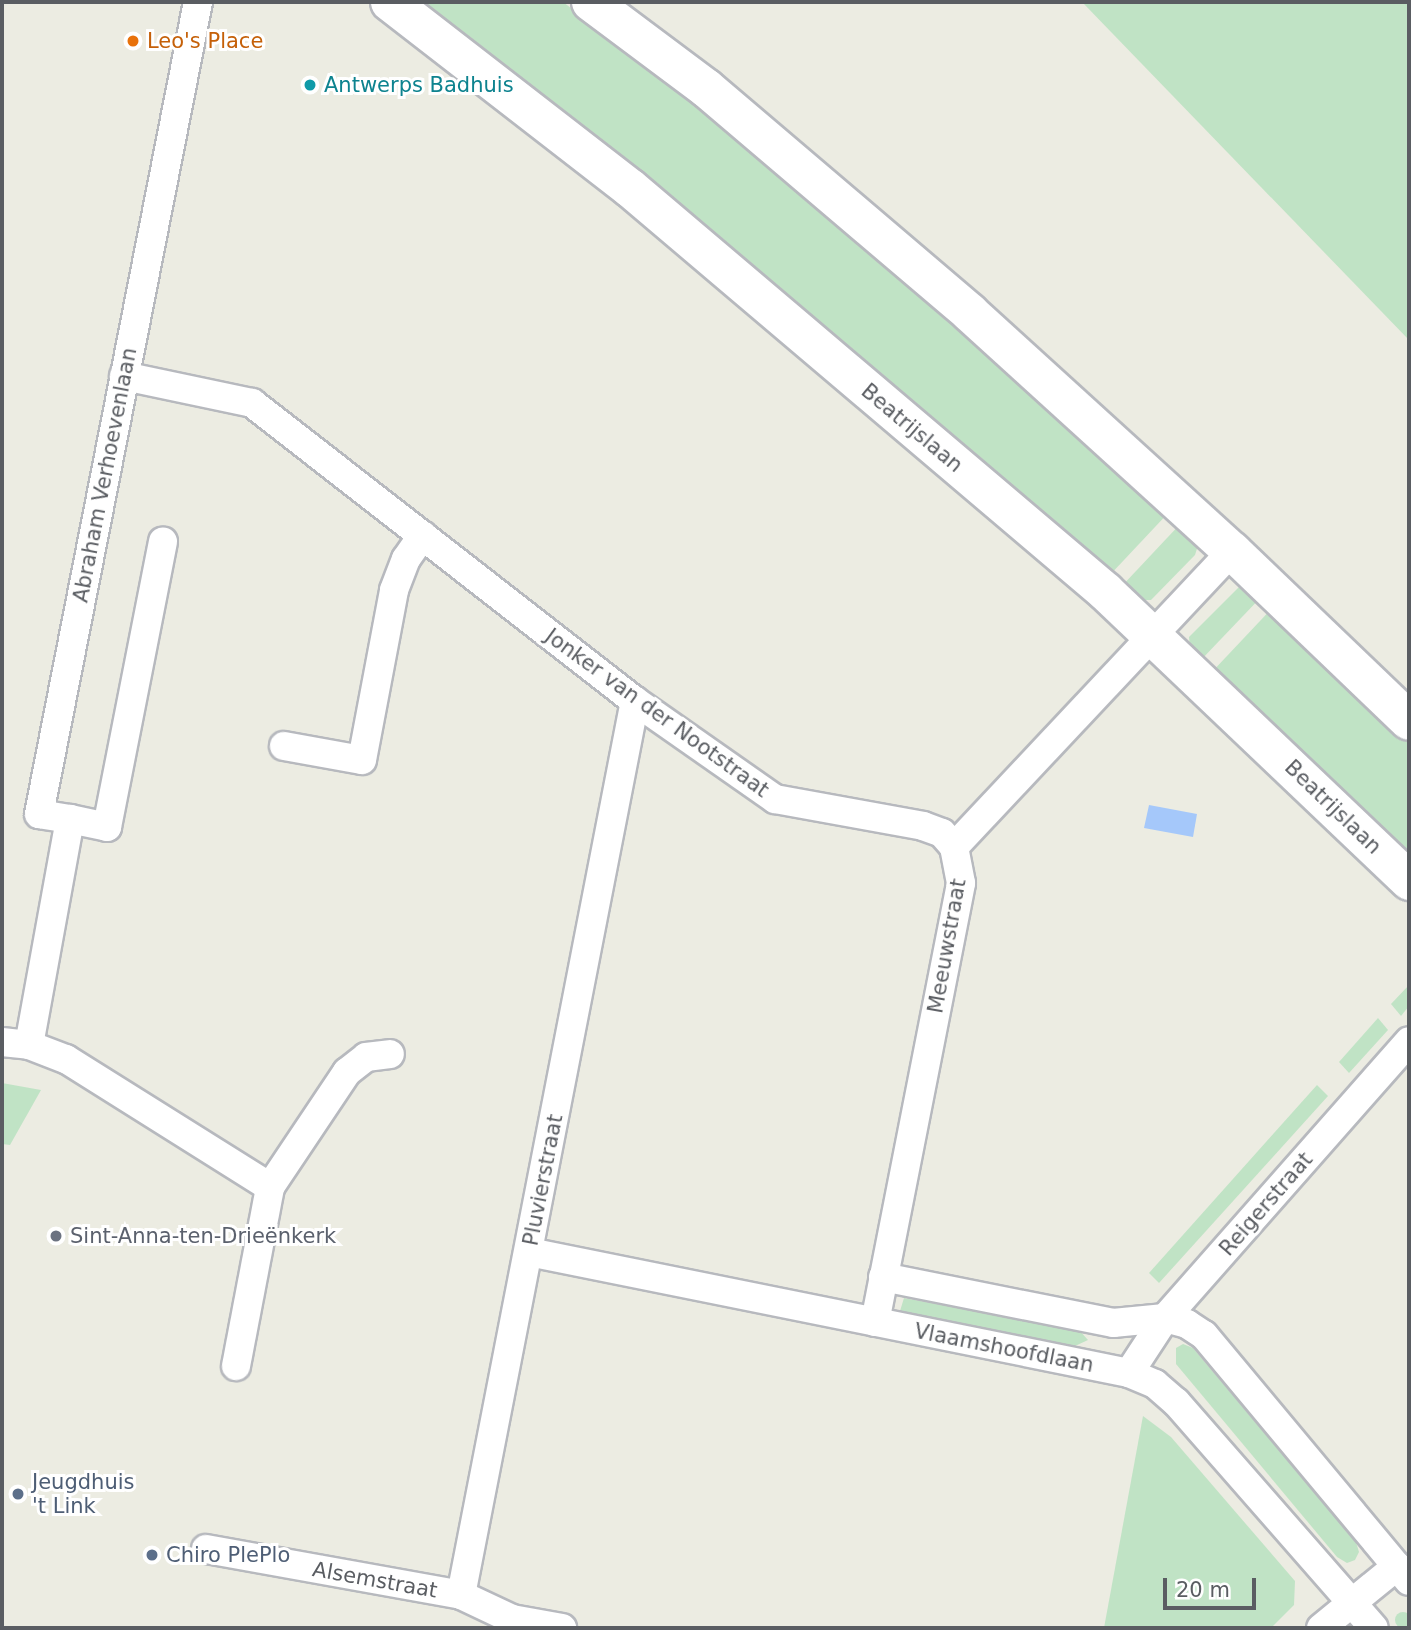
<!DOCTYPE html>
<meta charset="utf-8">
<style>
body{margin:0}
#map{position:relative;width:1411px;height:1630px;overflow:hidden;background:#ecece2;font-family:"DejaVu Sans",sans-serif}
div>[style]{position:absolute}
.green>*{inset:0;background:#c0e3c5}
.round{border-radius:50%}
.water>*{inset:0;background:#a5c8fa}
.roads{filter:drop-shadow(2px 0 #b7b9be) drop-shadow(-2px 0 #b7b9be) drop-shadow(0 2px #b7b9be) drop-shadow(0 -2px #b7b9be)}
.street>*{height:28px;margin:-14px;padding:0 14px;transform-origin:14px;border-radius:14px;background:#fff}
.secondary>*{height:38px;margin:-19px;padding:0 19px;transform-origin:19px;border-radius:19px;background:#fff}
.dots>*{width:19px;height:19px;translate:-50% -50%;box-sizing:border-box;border:4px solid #fff;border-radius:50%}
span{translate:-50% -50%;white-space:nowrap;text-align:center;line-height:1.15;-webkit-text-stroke:6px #fff;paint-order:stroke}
.food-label{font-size:21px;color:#c56008}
.left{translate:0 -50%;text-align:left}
.culture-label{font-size:21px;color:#0d838f}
.street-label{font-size:21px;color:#5a5d62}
.worship-label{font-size:21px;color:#5b616d}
.service-label{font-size:21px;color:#4e5e75}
.frame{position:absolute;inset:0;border:4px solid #5a5d62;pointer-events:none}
.scale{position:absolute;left:1163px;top:1578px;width:93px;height:32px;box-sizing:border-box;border:4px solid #5a5d62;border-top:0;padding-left:9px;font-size:21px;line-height:24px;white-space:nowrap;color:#5a5d62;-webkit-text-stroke:5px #fff;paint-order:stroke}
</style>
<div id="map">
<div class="green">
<div style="clip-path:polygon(411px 2px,563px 2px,700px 107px,1171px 510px,1108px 577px)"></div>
<div style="clip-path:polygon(1409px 2px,1409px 340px,1083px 3px)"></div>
<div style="clip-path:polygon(1183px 521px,1200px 539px,1195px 555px,1151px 600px,1136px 600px,1121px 587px)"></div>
<div style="clip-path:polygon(1244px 582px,1264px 594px,1200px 661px,1190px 649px,1189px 637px)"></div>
<div style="clip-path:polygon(1276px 604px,1409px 734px,1409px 865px,1210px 674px)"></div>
<div style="clip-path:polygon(1409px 985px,1409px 1006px,1401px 1016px,1391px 1004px)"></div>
<div style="clip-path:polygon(1378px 1018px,1388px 1030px,1349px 1073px,1339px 1062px)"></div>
<div style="clip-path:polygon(2px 1083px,41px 1090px,10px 1145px,2px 1144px)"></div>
<div style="clip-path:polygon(1317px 1085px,1328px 1096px,1159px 1283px,1149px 1273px)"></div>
<div style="clip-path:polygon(904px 1298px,1079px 1330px,1088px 1340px,1075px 1346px,907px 1315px,900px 1311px)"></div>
<div style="clip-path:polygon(1183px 1344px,1193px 1348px,1356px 1542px,1359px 1552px,1355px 1560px,1347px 1563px,1337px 1557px,1176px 1364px,1176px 1348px)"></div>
<div style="clip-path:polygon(1143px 1416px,1171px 1437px,1295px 1581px,1294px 1605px,1271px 1628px,1104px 1628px)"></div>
<div class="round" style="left:1395px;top:1612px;width:16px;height:16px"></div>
</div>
<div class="water">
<div style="clip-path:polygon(1149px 805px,1197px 814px,1193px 837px,1144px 828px)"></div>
</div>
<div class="roads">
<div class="street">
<div style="left:124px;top:376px;width:131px;rotate:11.9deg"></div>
<div style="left:252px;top:403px;width:485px;rotate:37.9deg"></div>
<div style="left:635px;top:701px;width:171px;rotate:35deg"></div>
<div style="left:775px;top:799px;width:150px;rotate:10.3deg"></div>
<div style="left:923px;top:826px;width:20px;rotate:20deg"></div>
<div style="left:942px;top:833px;width:18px;rotate:49deg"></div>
<div style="left:284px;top:746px;width:79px;rotate:10.2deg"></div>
<div style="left:362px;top:760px;width:173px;rotate:-79.3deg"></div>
<div style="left:394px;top:590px;width:33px;rotate:-69deg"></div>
<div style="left:406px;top:559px;width:29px;rotate:-55deg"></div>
<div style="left:70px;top:819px;width:38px;rotate:12deg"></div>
<div style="left:107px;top:827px;width:291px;rotate:-78.9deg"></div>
<div style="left:2px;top:1042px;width:27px;rotate:6deg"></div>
<div style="left:29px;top:1045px;width:40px;rotate:21deg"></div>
<div style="left:66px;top:1059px;width:241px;rotate:32.1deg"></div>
<div style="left:29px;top:1045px;width:230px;rotate:-79.7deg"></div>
<div style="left:70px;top:819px;width:31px;rotate:-171deg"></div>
<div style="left:39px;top:814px;width:827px;rotate:-78.92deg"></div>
<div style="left:529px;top:1252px;width:612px;rotate:11.4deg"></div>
<div style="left:1129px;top:1373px;width:28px;rotate:23deg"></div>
<div style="left:1155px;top:1384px;width:28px;rotate:41deg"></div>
<div style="left:1176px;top:1402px;width:300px;rotate:48.8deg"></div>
<div style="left:883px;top:1277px;width:235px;rotate:11.3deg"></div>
<div style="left:1113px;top:1323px;width:52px;rotate:-5.5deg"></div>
<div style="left:1165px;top:1318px;width:23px;rotate:15deg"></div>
<div style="left:1187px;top:1324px;width:20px;rotate:33deg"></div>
<div style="left:1204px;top:1335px;width:320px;rotate:50.2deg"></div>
<div style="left:875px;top:1322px;width:447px;rotate:-78.9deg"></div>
<div style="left:961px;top:883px;width:37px;rotate:-101deg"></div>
<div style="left:954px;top:847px;width:406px;rotate:-46.8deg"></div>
<div style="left:236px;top:1366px;width:182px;rotate:-79.2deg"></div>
<div style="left:270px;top:1187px;width:138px;rotate:-56.2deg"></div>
<div style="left:347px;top:1072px;width:24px;rotate:-38deg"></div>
<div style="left:366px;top:1057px;width:24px;rotate:-7deg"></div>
<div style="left:1129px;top:1373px;width:66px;rotate:-56.8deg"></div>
<div style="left:1165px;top:1318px;width:369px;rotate:-48.6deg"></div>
<div style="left:206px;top:1549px;width:259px;rotate:10.2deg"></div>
<div style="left:512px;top:1619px;width:51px;rotate:10.2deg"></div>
<div style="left:510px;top:1628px;width:9px;rotate:-77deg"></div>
<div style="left:512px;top:1619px;width:56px;rotate:-154.8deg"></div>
<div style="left:461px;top:1595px;width:911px;rotate:-78.99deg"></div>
<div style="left:1321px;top:1628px;width:98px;rotate:-39.2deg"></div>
</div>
<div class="secondary">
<div style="left:390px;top:2px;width:304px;rotate:37.8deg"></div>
<div style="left:630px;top:188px;width:624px;rotate:40.32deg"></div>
<div style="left:1106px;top:592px;width:419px;rotate:43.6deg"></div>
<div style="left:591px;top:2px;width:144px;rotate:36.8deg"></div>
<div style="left:706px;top:88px;width:347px;rotate:40.4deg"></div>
<div style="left:970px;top:313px;width:354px;rotate:42.3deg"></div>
<div style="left:1232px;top:551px;width:245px;rotate:43.8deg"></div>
</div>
</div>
<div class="dots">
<div style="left:133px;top:41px;background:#e8710a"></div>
<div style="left:310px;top:85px;background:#0f9aa8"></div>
<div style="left:56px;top:1236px;background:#6b7280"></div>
<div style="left:18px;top:1494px;background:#5c6f8a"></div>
<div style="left:152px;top:1555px;background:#5c6f8a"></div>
</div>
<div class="food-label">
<span class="left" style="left:147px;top:41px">Leo's Place</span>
</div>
<div class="culture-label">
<span class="left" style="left:324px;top:85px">Antwerps Badhuis</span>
</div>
<div class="street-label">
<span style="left:912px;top:428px;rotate:40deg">Beatrijslaan</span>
<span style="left:105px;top:475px;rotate:-79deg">Abraham Verhoevenlaan</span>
<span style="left:657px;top:713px;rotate:36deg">Jonker van der Nootstraat</span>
<span style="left:1333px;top:807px;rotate:44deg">Beatrijslaan</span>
<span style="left:947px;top:946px;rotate:-80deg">Meeuwstraat</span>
<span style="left:543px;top:1180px;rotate:-79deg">Pluvierstraat</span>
<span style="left:1266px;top:1204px;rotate:-49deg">Reigerstraat</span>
<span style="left:1004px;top:1348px;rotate:11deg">Vlaamshoofdlaan</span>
<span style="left:375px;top:1580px;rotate:10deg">Alsemstraat</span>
</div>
<div class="worship-label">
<span class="left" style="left:70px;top:1236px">Sint-Anna-ten-Drieënkerk</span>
</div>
<div class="service-label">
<span class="left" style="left:32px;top:1494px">Jeugdhuis<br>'t Link</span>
<span class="left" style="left:166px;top:1555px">Chiro PlePlo</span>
</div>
<div class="frame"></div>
<div class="scale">20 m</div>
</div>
